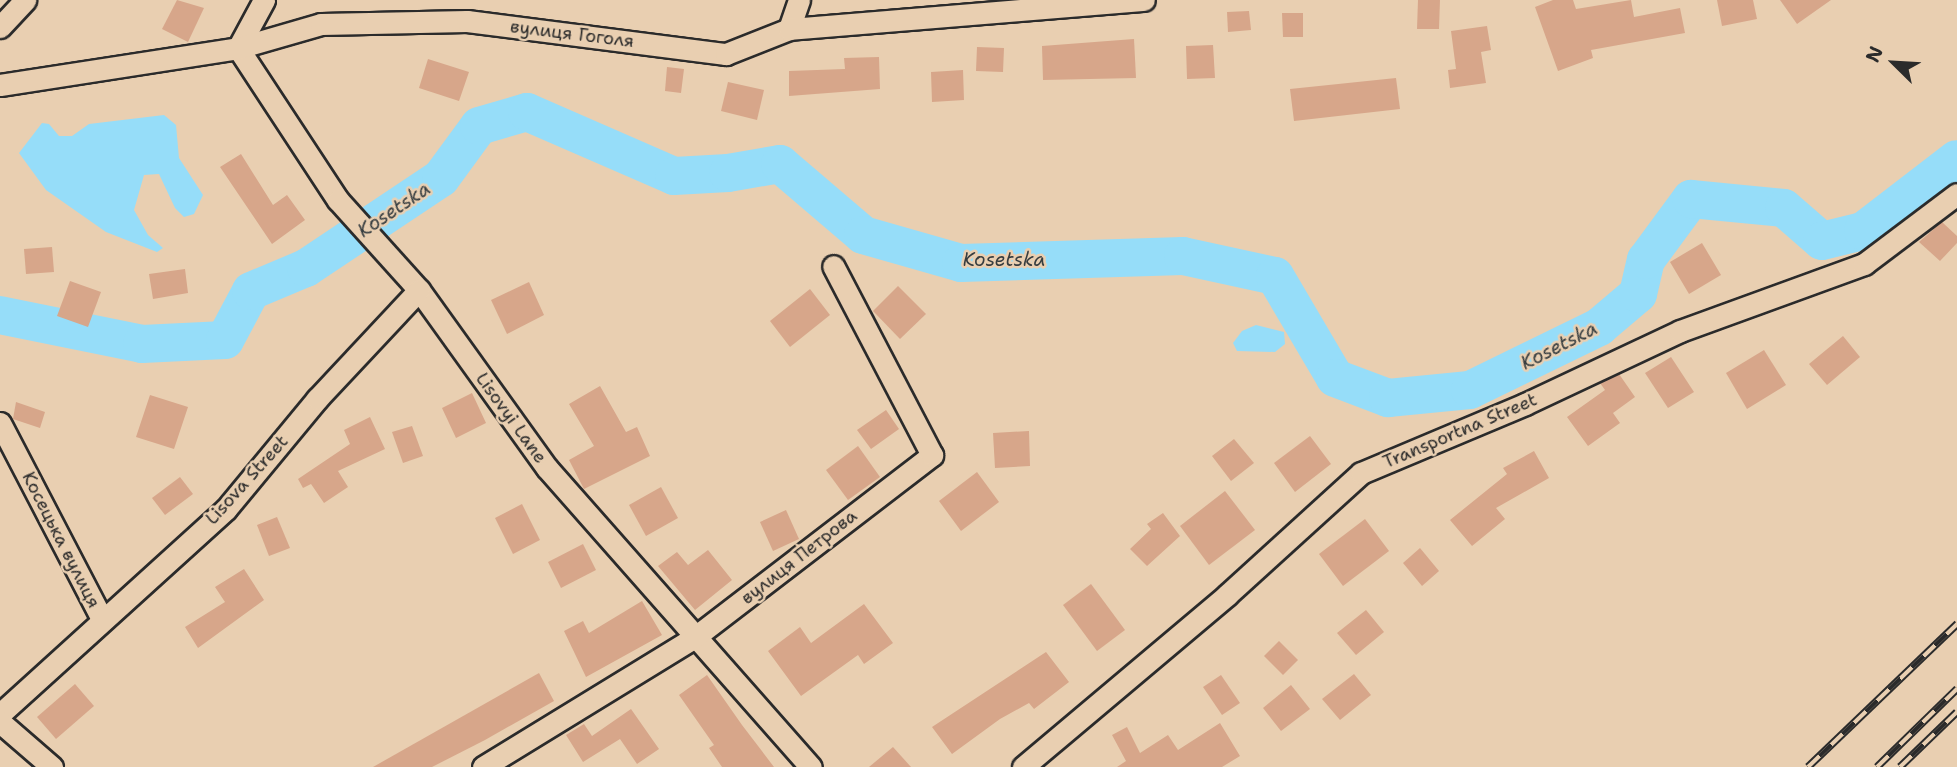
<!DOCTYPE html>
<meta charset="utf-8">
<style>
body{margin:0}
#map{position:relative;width:1957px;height:767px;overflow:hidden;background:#e9cfb1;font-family:"Shantell Sans",sans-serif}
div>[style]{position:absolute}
.water>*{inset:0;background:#96ddf9}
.river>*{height:38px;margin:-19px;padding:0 19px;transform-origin:19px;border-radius:19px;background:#96ddf9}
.building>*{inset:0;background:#d7a68a}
.roads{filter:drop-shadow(2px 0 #2b2b2b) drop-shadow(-2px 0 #2b2b2b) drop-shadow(0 2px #2b2b2b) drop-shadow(0 -2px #2b2b2b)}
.minor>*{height:21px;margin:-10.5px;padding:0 10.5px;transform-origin:10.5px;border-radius:10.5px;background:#e9cfb1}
.rail>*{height:8px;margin-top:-4px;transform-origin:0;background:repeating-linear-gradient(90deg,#e9cfb1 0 16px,#2b2b2b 0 32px);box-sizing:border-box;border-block:2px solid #2b2b2b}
span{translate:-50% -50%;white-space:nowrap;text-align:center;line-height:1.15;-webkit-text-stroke:5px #e9cfb1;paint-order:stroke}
.street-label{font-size:18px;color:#2b2b2b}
.water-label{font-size:19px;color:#363d40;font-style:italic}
.north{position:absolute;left:1859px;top:28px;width:70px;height:70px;-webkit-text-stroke:5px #e9cfb1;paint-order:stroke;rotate:294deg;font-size:19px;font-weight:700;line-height:28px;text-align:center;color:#2b2b2b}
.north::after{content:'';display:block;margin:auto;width:24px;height:32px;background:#2b2b2b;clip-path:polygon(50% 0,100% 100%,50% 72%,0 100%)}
</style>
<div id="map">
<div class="water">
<div style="clip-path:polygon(164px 115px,176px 125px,179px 158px,203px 195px,194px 214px,184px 217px,175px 208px,159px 174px,144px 175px,134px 210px,148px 235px,163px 248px,157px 252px,106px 232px,46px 190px,19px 153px,42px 123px,49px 124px,59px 136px,72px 136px,89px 124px)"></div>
<div style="clip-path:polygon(1256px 325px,1284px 332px,1285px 344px,1275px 352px,1237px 351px,1233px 343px,1242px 331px)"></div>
</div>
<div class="river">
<div style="left:0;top:315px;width:145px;rotate:11.5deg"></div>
<div style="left:142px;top:344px;width:83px;rotate:-2.8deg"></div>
<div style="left:225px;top:340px;width:55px;rotate:-62deg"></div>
<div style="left:251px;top:291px;width:60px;rotate:-22.7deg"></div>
<div style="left:306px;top:268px;width:162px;rotate:-33.7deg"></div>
<div style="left:441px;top:178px;width:64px;rotate:-53.8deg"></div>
<div style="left:479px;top:126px;width:50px;rotate:-16.3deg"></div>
<div style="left:527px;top:112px;width:160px;rotate:23.5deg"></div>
<div style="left:674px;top:176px;width:54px;rotate:-3.2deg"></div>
<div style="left:728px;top:173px;width:53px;rotate:-9.8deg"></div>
<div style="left:780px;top:164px;width:109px;rotate:40.5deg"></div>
<div style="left:863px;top:235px;width:102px;rotate:15.9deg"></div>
<div style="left:961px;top:263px;width:222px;rotate:-1.8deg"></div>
<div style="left:1183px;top:256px;width:94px;rotate:12.3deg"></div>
<div style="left:1275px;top:276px;width:118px;rotate:59.5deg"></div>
<div style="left:1335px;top:378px;width:57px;rotate:20.7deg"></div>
<div style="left:1388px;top:398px;width:82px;rotate:-5.6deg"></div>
<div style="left:1470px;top:390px;width:144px;rotate:-26deg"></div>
<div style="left:1599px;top:327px;width:51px;rotate:-40.2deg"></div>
<div style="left:1638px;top:294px;width:35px;rotate:-77deg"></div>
<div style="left:1646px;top:260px;width:76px;rotate:-53.6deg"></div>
<div style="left:1691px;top:199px;width:93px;rotate:5.5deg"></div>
<div style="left:1784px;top:208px;width:50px;rotate:41deg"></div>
<div style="left:1822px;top:241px;width:42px;rotate:-13.7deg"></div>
<div style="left:1863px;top:231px;width:118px;rotate:-37.5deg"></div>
</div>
<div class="building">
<div style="clip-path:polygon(177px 0,204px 8px,188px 42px,162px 29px)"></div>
<div style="clip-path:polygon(1418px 0,1440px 0,1439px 29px,1417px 29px)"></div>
<div style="clip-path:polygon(1553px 0,1573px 0,1576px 9px,1631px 0,1634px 17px,1680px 8px,1685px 33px,1591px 50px,1593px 58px,1558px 71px,1535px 7px)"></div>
<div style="clip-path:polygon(1717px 0,1753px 0,1757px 19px,1722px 26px)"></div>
<div style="clip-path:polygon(1780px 0,1831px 0,1797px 24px)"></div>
<div style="clip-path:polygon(1249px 11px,1251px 30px,1228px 32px,1227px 12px)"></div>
<div style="clip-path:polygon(1282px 13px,1303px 13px,1303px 37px,1283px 37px)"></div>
<div style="clip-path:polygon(1487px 26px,1491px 50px,1481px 52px,1486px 83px,1450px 88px,1448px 70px,1456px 69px,1451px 31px)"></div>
<div style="clip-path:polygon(1134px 39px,1136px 78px,1043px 80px,1042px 46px)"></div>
<div style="clip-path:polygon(1213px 45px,1215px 78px,1187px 79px,1186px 46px)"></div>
<div style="clip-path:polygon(977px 47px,1004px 48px,1003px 72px,976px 71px)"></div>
<div style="clip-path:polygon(879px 57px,880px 89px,789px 96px,789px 71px,845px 69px,844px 58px)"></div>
<div style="clip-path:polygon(428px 59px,469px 72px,459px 101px,419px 88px)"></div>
<div style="clip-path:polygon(667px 67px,684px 69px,681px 93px,665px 91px)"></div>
<div style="clip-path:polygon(963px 70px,964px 100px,932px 102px,931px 72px)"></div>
<div style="clip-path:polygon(1396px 78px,1400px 109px,1294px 121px,1290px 89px)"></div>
<div style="clip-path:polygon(728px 82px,764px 90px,757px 120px,721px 111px)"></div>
<div style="clip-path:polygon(241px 154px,273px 205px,287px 195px,305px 220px,272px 244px,220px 167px)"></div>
<div style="clip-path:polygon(1942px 222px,1957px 236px,1957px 243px,1940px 261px,1919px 242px)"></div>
<div style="clip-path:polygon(1702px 243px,1721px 275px,1689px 294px,1670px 262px)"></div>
<div style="clip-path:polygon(52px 247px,54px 272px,26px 274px,24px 249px)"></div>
<div style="clip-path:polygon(185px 269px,188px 293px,153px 299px,149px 274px)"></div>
<div style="clip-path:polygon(70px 281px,101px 292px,88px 327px,57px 316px)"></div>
<div style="clip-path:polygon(529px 282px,544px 315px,507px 334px,491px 300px)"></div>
<div style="clip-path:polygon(898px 286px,926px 314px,900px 339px,873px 311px)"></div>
<div style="clip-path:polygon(810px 289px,830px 315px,790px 347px,770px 321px)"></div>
<div style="clip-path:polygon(1843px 336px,1860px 357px,1827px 385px,1809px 364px)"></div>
<div style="clip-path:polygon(1764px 350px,1786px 385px,1747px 409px,1726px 373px)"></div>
<div style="clip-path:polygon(1671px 357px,1694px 392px,1668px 408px,1645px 373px)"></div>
<div style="clip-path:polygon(1619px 374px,1635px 397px,1613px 413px,1620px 423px,1588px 446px,1567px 417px,1605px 390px,1600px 383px)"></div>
<div style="clip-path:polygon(600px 386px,626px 432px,637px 427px,650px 456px,584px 489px,569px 460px,594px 446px,569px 404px)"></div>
<div style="clip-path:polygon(472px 393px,486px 423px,456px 438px,442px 408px)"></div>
<div style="clip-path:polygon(150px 395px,188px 407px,174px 449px,136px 437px)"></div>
<div style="clip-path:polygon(16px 402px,45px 412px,40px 428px,13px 419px)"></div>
<div style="clip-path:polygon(886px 410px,899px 429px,871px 449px,857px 430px)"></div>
<div style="clip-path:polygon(370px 417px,385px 449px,338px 471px,348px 487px,324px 503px,311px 484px,303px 488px,298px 479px,350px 444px,344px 430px)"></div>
<div style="clip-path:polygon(412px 426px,423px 456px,403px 463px,392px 432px)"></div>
<div style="clip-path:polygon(1029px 431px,1030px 466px,995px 468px,993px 433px)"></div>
<div style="clip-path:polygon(1310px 436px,1331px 464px,1295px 492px,1274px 463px)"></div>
<div style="clip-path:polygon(1234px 439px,1254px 463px,1231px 481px,1212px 456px)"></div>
<div style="clip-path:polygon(858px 446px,880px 477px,848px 500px,826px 470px)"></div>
<div style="clip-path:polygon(1534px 451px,1549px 478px,1496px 508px,1505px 519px,1472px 546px,1450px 520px,1507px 474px,1503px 468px)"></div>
<div style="clip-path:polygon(977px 472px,999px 502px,961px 531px,939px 501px)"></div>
<div style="clip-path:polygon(180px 477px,193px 494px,165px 515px,152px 498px)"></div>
<div style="clip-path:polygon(661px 487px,678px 518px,646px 536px,629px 505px)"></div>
<div style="clip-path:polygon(1225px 491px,1255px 530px,1209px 565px,1180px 526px)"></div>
<div style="clip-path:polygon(522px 504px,540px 540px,513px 554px,495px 518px)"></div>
<div style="clip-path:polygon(786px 510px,799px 539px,773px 551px,760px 522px)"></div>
<div style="clip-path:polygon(1163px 513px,1180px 536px,1147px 566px,1130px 549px,1151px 529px,1147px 524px)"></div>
<div style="clip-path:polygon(277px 517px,290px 548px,269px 556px,257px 525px)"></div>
<div style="clip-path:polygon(1365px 519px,1389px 551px,1343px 586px,1319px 554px)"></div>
<div style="clip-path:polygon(583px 544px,596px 570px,561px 588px,548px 562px)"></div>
<div style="clip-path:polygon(1420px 548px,1439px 571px,1422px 586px,1403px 563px)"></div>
<div style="clip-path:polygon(708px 550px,732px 580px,695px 610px,658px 566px,677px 552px,688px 565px)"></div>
<div style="clip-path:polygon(244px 569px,264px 600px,198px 648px,185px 627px,225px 602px,215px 587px)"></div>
<div style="clip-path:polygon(1091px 584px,1125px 630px,1097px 651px,1063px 605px)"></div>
<div style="clip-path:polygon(642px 601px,662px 635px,586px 677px,564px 631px,583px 621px,589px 633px)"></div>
<div style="clip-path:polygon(864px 604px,893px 643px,864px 664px,858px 655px,801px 696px,768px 651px,800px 627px,811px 643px)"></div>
<div style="clip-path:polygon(1366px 610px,1384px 632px,1356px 655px,1337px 633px)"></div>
<div style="clip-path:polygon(1279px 641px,1298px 660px,1283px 675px,1264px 656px)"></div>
<div style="clip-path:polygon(1046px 652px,1069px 682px,1034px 709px,1029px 703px,1000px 719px,952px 754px,932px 727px)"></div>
<div style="clip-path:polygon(539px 673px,554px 701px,485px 740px,432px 767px,373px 767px)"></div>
<div style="clip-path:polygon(1354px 674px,1371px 695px,1340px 720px,1322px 699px)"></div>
<div style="clip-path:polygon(707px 675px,742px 725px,774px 767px,722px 767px,709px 748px,714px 745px,679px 695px)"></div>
<div style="clip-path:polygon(1221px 675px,1240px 703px,1222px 715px,1203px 687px)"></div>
<div style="clip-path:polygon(75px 684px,94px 706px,56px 739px,37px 717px)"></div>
<div style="clip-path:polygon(1291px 685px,1310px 709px,1281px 731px,1263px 708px)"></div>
<div style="clip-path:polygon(631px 709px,659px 749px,637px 764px,620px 739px,583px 762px,566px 735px,584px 724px,592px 736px)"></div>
<div style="clip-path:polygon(1220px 723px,1240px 756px,1222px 767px,1117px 767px,1126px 761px,1112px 735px,1127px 727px,1140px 753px,1168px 735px,1178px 750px)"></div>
<div style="clip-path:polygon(893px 747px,911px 767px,869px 767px)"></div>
</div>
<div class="roads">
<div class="minor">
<div style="left:264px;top:0;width:55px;rotate:118.4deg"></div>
<div style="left:238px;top:48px;width:182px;rotate:56.7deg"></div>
<div style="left:338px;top:200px;width:121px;rotate:48deg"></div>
<div style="left:419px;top:290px;width:219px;rotate:54.3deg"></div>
<div style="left:547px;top:468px;width:399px;rotate:48.6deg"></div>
<div style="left:0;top:27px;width:37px;rotate:-47deg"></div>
<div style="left:789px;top:29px;width:31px;rotate:-71deg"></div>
<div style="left:0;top:85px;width:241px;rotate:-8.8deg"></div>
<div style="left:238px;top:48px;width:86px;rotate:-16.1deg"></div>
<div style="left:321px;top:24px;width:146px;rotate:-1.2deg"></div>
<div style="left:467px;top:21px;width:261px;rotate:7.3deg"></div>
<div style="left:726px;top:54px;width:68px;rotate:-21.6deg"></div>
<div style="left:789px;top:29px;width:356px;rotate:-4.7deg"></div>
<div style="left:0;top:423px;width:221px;rotate:62.5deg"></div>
<div style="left:0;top:714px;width:305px;rotate:-42.2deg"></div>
<div style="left:226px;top:509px;width:143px;rotate:-50.4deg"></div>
<div style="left:317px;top:399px;width:149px;rotate:-46.9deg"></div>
<div style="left:0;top:722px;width:69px;rotate:40.9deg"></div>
<div style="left:483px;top:767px;width:249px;rotate:-31.5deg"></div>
<div style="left:695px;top:637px;width:299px;rotate:-37.5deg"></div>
<div style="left:932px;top:455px;width:213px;rotate:-117.6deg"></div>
<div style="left:1023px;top:767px;width:267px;rotate:-40.1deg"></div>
<div style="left:1227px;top:595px;width:181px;rotate:-42.3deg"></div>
<div style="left:1361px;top:473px;width:178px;rotate:-22.8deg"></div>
<div style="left:1525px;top:404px;width:171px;rotate:-25.2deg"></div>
<div style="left:1680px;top:331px;width:196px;rotate:-20deg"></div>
<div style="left:1864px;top:264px;width:116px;rotate:-37deg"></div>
</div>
</div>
<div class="rail">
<div style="left:1808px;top:767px;width:207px;rotate:-43.8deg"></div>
<div style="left:1877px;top:767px;width:112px;rotate:-44.3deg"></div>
<div style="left:1900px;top:767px;width:79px;rotate:-44deg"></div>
</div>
<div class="street-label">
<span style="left:572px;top:34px;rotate:7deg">вулиця Гоголя</span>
<span style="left:511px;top:418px;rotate:54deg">Lisovyi Lane</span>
<span style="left:1460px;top:431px;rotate:-23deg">Transportna Street</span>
<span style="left:247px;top:480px;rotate:-48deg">Lisova Street</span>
<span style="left:61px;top:540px;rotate:63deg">Косецька вулиця</span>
<span style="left:799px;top:557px;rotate:-38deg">вулиця Петрова</span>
</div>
<div class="water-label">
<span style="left:394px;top:210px;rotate:-34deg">Kosetska</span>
<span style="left:1004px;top:260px">Kosetska</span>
<span style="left:1559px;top:346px;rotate:-27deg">Kosetska</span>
</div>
<div class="north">N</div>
</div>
